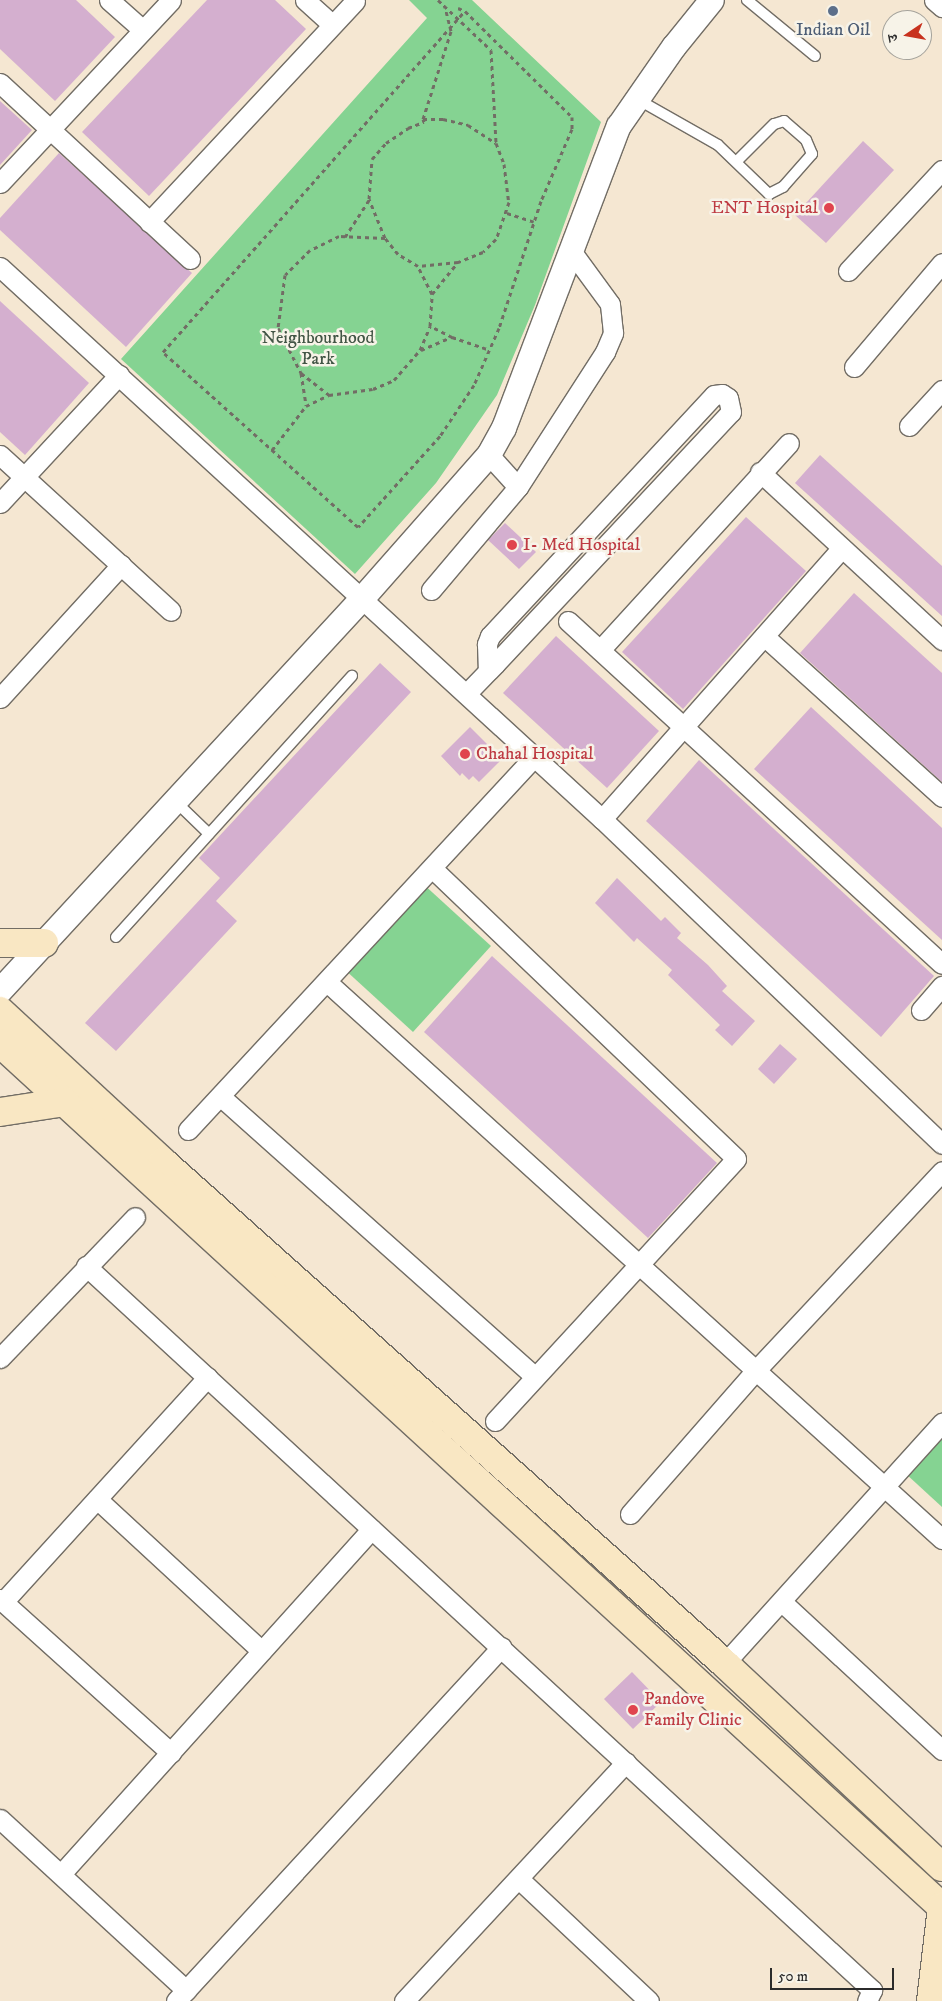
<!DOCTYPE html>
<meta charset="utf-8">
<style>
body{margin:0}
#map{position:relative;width:942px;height:2001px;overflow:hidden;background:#f5e7d2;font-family:"IM FELL DW Pica","Noto Serif Devanagari",serif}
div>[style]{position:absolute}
.green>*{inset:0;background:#85d392}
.building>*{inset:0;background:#d4afcf}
.path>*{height:3px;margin-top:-1.5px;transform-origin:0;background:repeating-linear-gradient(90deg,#726d65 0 4px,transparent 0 8px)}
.roads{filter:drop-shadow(1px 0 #726d65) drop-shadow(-1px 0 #726d65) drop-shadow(0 1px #726d65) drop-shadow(0 -1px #726d65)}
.service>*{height:10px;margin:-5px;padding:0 5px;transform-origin:5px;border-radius:5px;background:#fff}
.minor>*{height:19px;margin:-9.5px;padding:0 9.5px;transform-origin:9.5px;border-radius:9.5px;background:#fff}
.tertiary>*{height:24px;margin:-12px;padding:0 12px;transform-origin:12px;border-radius:12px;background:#fff}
.secondary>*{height:28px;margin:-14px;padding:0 14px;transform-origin:14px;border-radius:14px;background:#f9e7c3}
.dots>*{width:14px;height:14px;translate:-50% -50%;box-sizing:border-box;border:2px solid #f7f3e8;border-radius:50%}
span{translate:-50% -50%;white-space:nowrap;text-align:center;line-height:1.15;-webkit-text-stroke:5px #f7f3e8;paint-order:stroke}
.service-label{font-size:18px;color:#4e5e75}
.health-label{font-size:18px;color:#be3a42}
.right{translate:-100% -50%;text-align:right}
.left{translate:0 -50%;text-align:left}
.park-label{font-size:18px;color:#425545}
.north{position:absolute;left:882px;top:10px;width:50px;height:50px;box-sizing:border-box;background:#f7f3e8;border:1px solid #a5a39c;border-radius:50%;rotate:258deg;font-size:14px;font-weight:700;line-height:20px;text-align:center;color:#2b2b2b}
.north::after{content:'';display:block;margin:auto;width:18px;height:22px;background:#c8321e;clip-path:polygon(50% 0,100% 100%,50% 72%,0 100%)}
.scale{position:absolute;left:770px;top:1968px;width:124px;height:22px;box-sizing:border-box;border:2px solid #2b2b2b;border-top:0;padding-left:6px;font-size:15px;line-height:18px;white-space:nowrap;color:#2b2b2b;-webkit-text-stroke:4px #f7f3e8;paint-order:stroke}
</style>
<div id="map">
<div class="green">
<div style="clip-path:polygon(409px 0,472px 0,601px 122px,535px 305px,497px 395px,436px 483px,355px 574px,121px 359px,427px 18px)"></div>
<div style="clip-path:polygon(421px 882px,491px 946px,413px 1032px,343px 968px)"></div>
<div style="clip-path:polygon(942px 1433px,942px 1507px,905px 1473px)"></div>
</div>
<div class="building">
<div style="clip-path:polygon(0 0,76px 0,115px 37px,55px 101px,0 49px)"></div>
<div style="clip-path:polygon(207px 0,275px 0,306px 29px,149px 196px,82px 132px)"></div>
<div style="clip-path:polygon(0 101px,32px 130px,0 165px)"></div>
<div style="clip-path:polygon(863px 141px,894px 170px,826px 243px,795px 215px)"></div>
<div style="clip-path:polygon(59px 153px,192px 273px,126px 347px,0 230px,0 218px)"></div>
<div style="clip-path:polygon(0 301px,89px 383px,25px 455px,0 432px)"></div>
<div style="clip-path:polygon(820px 455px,942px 566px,942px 616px,795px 483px)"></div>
<div style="clip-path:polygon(746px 517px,806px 571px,683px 709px,622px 652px)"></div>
<div style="clip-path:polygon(505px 523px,536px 552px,519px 569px,488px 540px)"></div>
<div style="clip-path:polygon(854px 593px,942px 673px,942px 782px,800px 653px)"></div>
<div style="clip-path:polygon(556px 636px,659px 731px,607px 788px,503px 693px)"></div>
<div style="clip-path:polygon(380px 663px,411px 692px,216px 901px,237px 921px,116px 1051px,85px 1023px,220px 878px,199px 858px)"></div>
<div style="clip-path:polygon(811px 707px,942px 828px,942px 940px,754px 769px)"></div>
<div style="clip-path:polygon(470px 727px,502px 759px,479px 782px,473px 776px,469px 780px,462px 773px,460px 776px,441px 756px)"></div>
<div style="clip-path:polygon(699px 760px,934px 976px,881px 1037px,646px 821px)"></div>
<div style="clip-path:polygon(617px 878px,661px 921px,665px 917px,681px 933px,677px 938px,708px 965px,727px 986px,722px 991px,755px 1021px,732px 1046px,715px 1030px,720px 1025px,668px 975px,672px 970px,637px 938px,634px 942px,595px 903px)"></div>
<div style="clip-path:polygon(492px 956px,717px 1163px,648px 1238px,424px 1032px)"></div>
<div style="clip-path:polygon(780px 1044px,797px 1059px,774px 1084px,758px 1069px)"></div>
<div style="clip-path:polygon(632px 1672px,661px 1702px,633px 1729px,604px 1699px)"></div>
</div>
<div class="path">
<div style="left:438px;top:0;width:73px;rotate:43.3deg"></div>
<div style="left:491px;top:50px;width:93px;rotate:86.9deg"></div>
<div style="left:458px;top:8px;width:8px;rotate:23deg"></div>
<div style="left:465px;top:11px;width:151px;rotate:44.7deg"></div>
<div style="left:572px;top:117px;width:12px;rotate:90deg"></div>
<div style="left:572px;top:129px;width:78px;rotate:113.3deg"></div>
<div style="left:541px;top:201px;width:134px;rotate:108.3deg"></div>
<div style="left:499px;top:328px;width:62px;rotate:113.7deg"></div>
<div style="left:474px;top:385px;width:61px;rotate:123.7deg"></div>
<div style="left:440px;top:436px;width:122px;rotate:132deg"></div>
<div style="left:358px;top:527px;width:262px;rotate:-138.1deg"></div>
<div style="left:163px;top:352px;width:456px;rotate:-48.5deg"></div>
<div style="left:423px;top:119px;width:20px"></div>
<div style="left:443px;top:119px;width:26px;rotate:13deg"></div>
<div style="left:468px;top:125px;width:33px;rotate:33deg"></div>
<div style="left:496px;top:143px;width:22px;rotate:69deg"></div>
<div style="left:504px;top:164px;width:38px;rotate:83deg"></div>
<div style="left:509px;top:202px;width:39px;rotate:109deg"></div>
<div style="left:496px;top:239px;width:18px;rotate:135deg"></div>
<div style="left:483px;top:252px;width:27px;rotate:158deg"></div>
<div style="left:458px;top:262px;width:40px;rotate:174.3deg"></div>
<div style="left:418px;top:266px;width:23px;rotate:-149deg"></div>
<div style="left:398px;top:254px;width:21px;rotate:-129deg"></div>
<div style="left:385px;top:238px;width:42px;rotate:-112.3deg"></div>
<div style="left:369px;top:199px;width:40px;rotate:-85.7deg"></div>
<div style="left:372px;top:159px;width:21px;rotate:-49deg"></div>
<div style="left:386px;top:143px;width:27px;rotate:-34deg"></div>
<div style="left:408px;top:128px;width:17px;rotate:-21deg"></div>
<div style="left:424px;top:122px;width:3px;rotate:-108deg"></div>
<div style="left:423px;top:119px;width:92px;rotate:-72.3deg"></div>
<div style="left:451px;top:31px;width:25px;rotate:-104deg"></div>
<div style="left:507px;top:213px;width:28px;rotate:18deg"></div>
<div style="left:345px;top:237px;width:44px;rotate:-57deg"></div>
<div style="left:385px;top:238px;width:46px;rotate:-177.5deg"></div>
<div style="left:339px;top:236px;width:32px;rotate:154deg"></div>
<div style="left:310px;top:250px;width:35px;rotate:135deg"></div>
<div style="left:285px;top:275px;width:53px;rotate:97.5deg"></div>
<div style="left:278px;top:328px;width:51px;rotate:62.9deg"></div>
<div style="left:301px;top:373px;width:36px;rotate:38deg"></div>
<div style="left:329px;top:395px;width:44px;rotate:-7.8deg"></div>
<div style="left:373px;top:389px;width:23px;rotate:-23deg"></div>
<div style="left:394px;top:380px;width:40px;rotate:-49deg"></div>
<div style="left:420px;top:350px;width:26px;rotate:-67deg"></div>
<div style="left:430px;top:326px;width:32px;rotate:-86deg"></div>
<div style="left:432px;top:294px;width:31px;rotate:-117deg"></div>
<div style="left:432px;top:294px;width:41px;rotate:-50.9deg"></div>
<div style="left:452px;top:337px;width:39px;rotate:19deg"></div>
<div style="left:421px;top:350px;width:34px;rotate:-23deg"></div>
<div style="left:452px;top:337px;width:25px;rotate:-153deg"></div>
<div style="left:301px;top:373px;width:33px;rotate:81deg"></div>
<div style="left:306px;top:406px;width:25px;rotate:-26deg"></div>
<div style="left:272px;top:450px;width:56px;rotate:-52.3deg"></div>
</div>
<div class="roads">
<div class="service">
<div style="left:747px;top:0;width:88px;rotate:39.5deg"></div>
<div style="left:637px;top:99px;width:93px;rotate:29.6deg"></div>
<div style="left:718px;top:145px;width:71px;rotate:43.9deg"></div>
<div style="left:769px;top:194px;width:16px;rotate:-27deg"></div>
<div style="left:783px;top:187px;width:44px;rotate:-48.7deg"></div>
<div style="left:812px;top:154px;width:15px;rotate:-113deg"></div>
<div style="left:806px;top:140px;width:29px;rotate:-139deg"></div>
<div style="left:784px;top:121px;width:10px;rotate:163deg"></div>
<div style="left:774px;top:124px;width:52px;rotate:135deg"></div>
<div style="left:175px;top:801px;width:47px;rotate:44.1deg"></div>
<div style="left:116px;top:937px;width:352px;rotate:-47.9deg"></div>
</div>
<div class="minor">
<div style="left:109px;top:0;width:45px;rotate:41.4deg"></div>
<div style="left:305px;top:0;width:36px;rotate:42deg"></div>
<div style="left:934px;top:0;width:11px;rotate:41deg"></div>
<div style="left:0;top:83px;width:259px;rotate:42.8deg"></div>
<div style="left:0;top:183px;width:250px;rotate:-46.9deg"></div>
<div style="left:149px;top:222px;width:302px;rotate:-47deg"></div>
<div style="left:0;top:267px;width:817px;rotate:42.52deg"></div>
<div style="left:602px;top:819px;width:470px;rotate:43.7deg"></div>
<div style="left:848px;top:271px;width:138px;rotate:-47.1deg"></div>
<div style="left:854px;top:367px;width:136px;rotate:-49.8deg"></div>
<div style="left:909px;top:426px;width:49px;rotate:-47.5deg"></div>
<div style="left:0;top:455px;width:231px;rotate:42.4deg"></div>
<div style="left:489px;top:455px;width:43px;rotate:47.8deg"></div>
<div style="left:760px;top:472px;width:248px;rotate:42.7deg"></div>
<div style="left:0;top:503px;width:175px;rotate:-47.1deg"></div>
<div style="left:431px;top:590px;width:135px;rotate:-49.8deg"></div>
<div style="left:518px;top:487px;width:161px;rotate:-57.2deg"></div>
<div style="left:605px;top:352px;width:21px;rotate:-67deg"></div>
<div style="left:613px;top:333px;width:29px;rotate:-96deg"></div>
<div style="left:610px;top:304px;width:64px;rotate:-126.2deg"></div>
<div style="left:568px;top:621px;width:507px;rotate:42.52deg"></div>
<div style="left:764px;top:636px;width:240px;rotate:42.1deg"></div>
<div style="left:600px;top:650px;width:280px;rotate:-47.6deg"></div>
<div style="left:466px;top:694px;width:42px;rotate:-46deg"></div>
<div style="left:495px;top:664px;width:345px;rotate:-46.9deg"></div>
<div style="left:731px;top:412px;width:14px;rotate:-102deg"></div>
<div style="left:728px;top:398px;width:7px;rotate:-146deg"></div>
<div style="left:722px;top:394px;width:8px;rotate:173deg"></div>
<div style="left:714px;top:395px;width:329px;rotate:132.9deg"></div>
<div style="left:490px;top:636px;width:9px;rotate:111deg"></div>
<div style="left:487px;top:644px;width:27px;rotate:88deg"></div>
<div style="left:0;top:698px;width:180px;rotate:-47.7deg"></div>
<div style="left:602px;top:819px;width:362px;rotate:-48.5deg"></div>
<div style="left:433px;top:869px;width:419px;rotate:43.7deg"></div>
<div style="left:736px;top:1159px;width:356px;rotate:132.6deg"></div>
<div style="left:327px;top:982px;width:830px;rotate:42.17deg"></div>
<div style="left:921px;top:1010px;width:32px;rotate:-49deg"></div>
<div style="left:220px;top:1096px;width:422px;rotate:41.7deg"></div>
<div style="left:188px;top:1130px;width:509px;rotate:-47.15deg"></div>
<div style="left:86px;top:1266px;width:1069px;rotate:42.65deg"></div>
<div style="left:872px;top:1990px;width:12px;rotate:114deg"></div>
<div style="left:0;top:1358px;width:195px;rotate:-46.2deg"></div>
<div style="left:97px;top:1499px;width:224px;rotate:42.7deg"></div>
<div style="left:630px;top:1514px;width:193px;rotate:-48.8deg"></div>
<div style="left:757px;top:1369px;width:271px;rotate:-46.9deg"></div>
<div style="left:0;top:1599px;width:230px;rotate:42deg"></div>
<div style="left:3px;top:1602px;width:304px;rotate:-47.7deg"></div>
<div style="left:782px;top:1602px;width:218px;rotate:42.8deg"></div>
<div style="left:733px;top:1654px;width:312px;rotate:-47.9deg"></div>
<div style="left:0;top:1819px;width:253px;rotate:42.6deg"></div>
<div style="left:61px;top:1874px;width:464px;rotate:-48deg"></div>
<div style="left:519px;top:1879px;width:178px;rotate:43.2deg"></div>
<div style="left:176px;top:2001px;width:481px;rotate:-47.4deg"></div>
<div style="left:404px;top:2001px;width:326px;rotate:-47.1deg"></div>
</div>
<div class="tertiary">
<div style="left:0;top:991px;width:534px;rotate:-47.28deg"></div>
<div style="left:362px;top:599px;width:192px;rotate:-48.6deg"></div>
<div style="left:489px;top:455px;width:31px;rotate:-61deg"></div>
<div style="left:504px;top:428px;width:323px;rotate:-69.2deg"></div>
<div style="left:619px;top:126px;width:96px;rotate:-55.2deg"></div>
<div style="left:674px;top:47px;width:60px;rotate:-51deg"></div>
</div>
<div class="secondary">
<div style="left:0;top:943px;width:44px"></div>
<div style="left:0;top:1011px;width:222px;rotate:42.8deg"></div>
<div style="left:163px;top:1162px;width:754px;rotate:41.77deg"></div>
<div style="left:725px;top:1664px;width:297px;rotate:43.1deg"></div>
<div style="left:0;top:1043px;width:1278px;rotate:42.53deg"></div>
<div style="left:0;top:1112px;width:66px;rotate:-8.7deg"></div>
<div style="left:931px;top:2001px;width:95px;rotate:-83.3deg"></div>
</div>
</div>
<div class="dots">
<div style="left:833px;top:11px;background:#5c6f8a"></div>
<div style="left:829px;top:208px;background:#e0444e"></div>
<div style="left:512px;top:545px;background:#e0444e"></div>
<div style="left:465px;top:754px;background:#e0444e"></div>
<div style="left:633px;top:1710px;background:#e0444e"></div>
</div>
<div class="service-label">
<span style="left:833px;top:30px">Indian Oil</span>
</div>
<div class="health-label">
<span class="right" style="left:818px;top:208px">ENT Hospital</span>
<span class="left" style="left:523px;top:545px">I- Med Hospital</span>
<span class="left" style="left:476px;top:754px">Chahal Hospital</span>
<span class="left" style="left:644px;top:1710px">Pandove<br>Family Clinic</span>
</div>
<div class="park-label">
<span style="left:318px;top:349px">Neighbourhood<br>Park</span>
</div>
<div class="north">उ</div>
<div class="scale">50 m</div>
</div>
